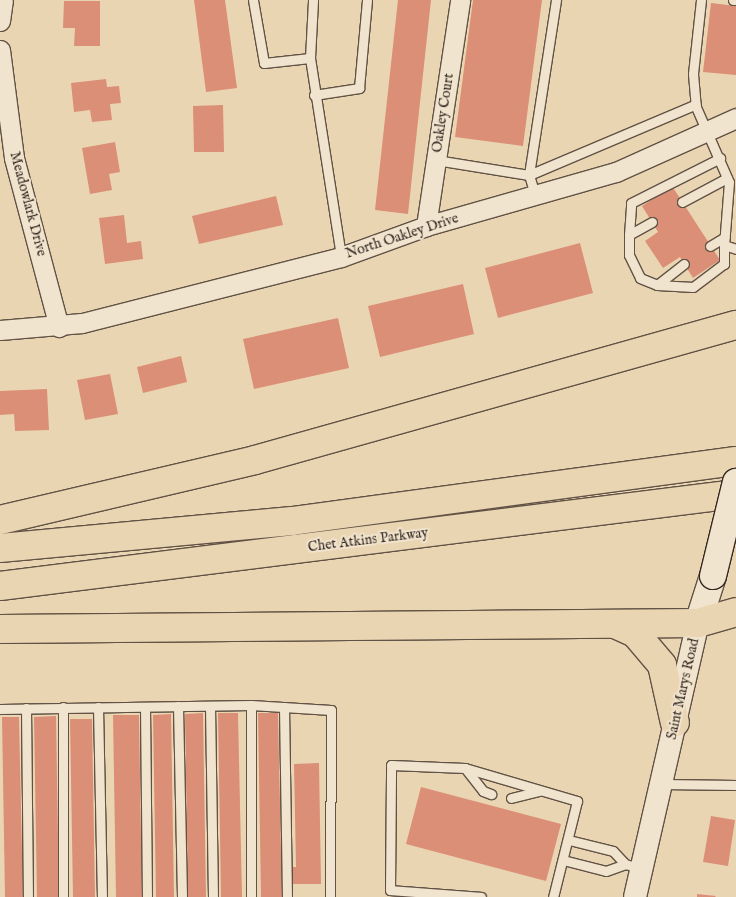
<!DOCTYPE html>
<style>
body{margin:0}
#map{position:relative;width:736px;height:897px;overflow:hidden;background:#ead5b3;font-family:"IM FELL English",serif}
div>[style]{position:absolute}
.building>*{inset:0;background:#db8f77}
.roads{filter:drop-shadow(1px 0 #615245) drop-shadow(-1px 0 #615245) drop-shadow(0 1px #615245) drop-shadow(0 -1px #615245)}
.service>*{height:9px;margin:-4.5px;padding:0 4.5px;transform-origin:4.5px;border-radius:4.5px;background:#f1e4ce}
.minor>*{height:19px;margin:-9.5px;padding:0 9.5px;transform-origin:9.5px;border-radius:9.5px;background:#f1e4ce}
.tertiary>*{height:22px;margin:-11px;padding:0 11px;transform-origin:11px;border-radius:11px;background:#f1e4ce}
.secondary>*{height:26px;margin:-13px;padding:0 13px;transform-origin:13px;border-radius:13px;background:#f1e4ce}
.motorway>*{height:28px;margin:-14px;padding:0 14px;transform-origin:14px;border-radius:14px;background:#ead5b3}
.bridges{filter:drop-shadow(1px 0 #332720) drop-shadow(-1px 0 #332720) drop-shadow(0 1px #332720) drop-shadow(0 -1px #332720)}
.secondary-bridge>*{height:26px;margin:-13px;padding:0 13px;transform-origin:13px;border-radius:13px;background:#f1e4ce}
span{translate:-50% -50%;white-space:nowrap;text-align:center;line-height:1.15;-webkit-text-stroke:4px #f1e4ce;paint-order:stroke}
.street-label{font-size:14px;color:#332720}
</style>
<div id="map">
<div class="building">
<div style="clip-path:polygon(194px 0,225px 0,237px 88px,206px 92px)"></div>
<div style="clip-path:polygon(398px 0,431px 0,408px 214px,375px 210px)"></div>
<div style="clip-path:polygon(473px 0,542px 0,523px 146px,455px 137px)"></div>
<div style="clip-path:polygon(64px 1px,100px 1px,100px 46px,74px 46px,75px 28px,63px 28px)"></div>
<div style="clip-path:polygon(711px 3px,736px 6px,736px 75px,703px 72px)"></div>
<div style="clip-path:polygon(106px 79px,107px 87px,119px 86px,121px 103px,110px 104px,112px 120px,92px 122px,90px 110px,74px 112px,71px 83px)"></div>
<div style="clip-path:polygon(223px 105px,224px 152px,194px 152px,193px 106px)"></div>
<div style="clip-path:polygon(115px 142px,120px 172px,109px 174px,112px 190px,90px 194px,82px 148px)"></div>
<div style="clip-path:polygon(672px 186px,720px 260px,693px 278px,680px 257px,663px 268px,645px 241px,658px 232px,642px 206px)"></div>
<div style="clip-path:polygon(276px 196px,283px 225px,199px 244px,192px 216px)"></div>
<div style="clip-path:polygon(124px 215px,127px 243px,141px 241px,143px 259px,105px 264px,99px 218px)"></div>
<div style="clip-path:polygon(580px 243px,593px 293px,498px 318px,485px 268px)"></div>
<div style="clip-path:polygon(463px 284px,474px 334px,380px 357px,368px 306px)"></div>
<div style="clip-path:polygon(338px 318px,349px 368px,254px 389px,243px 339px)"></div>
<div style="clip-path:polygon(181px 356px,187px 382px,143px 393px,137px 367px)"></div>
<div style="clip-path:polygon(110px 374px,118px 414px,85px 420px,77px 380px)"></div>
<div style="clip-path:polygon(47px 389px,49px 430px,15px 431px,14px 414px,0 415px,0 391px)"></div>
<div style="clip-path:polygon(203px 713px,206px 897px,188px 897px,185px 714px)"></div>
<div style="clip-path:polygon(218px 713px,238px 713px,242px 897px,221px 897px)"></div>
<div style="clip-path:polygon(258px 713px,278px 713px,282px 897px,261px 897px)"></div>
<div style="clip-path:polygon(171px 714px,174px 897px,156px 897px,153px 715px)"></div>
<div style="clip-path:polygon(113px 715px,139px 715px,142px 897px,116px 897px)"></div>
<div style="clip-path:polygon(56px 716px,59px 897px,37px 897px,34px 717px)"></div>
<div style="clip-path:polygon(2px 717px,19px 717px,23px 897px,5px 897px)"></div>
<div style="clip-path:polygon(70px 719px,92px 719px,95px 897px,73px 897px)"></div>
<div style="clip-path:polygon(319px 763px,321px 884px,290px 884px,290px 867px,296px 867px,294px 764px)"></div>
<div style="clip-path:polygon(421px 787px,561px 824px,546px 881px,406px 844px)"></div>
<div style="clip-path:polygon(711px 816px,735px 820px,728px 866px,703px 862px)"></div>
<div style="clip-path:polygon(697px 894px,716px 896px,715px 897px,697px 897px)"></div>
</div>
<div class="roads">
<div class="service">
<div style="left:253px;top:0;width:64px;rotate:80.1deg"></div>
<div style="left:264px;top:63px;width:46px;rotate:-6.2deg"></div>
<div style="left:310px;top:58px;width:201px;rotate:81.1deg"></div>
<div style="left:556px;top:0;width:177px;rotate:98.8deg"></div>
<div style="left:529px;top:175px;width:181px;rotate:-23deg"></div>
<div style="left:701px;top:0;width:74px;rotate:96.2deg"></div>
<div style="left:693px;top:74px;width:33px;rotate:85deg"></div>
<div style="left:696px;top:107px;width:82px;rotate:66.3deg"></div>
<div style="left:729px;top:182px;width:63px;rotate:94.5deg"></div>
<div style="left:724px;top:245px;width:13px;rotate:18deg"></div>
<div style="left:733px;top:0;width:3px"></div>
<div style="left:310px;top:58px;width:58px;rotate:-87deg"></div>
<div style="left:314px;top:95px;width:46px;rotate:-8.8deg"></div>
<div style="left:359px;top:88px;width:88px;rotate:-84.8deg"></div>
<div style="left:436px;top:160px;width:94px;rotate:9.2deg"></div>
<div style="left:529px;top:175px;width:21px;rotate:73deg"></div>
<div style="left:682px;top:202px;width:51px;rotate:-28.1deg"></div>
<div style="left:652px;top:222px;width:26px;rotate:151deg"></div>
<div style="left:629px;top:235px;width:20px;rotate:90deg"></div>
<div style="left:629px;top:255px;width:25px;rotate:64deg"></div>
<div style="left:640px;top:278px;width:18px;rotate:22deg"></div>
<div style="left:657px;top:285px;width:34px;rotate:-38deg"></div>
<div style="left:629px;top:235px;width:32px;rotate:-86deg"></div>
<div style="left:631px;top:203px;width:100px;rotate:-26.8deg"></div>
<div style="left:710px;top:246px;width:17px;rotate:-31deg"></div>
<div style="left:657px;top:285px;width:36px;rotate:3deg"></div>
<div style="left:693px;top:287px;width:39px;rotate:-37deg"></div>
<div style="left:724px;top:264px;width:19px;rotate:-90deg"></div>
<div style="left:178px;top:706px;width:191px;rotate:88.8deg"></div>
<div style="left:210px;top:706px;width:191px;rotate:89.1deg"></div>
<div style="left:63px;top:707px;width:190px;rotate:90deg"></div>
<div style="left:98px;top:707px;width:190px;rotate:88.8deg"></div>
<div style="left:145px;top:707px;width:190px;rotate:89.4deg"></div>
<div style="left:284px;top:707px;width:190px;rotate:89.1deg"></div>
<div style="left:26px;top:708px;width:189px;rotate:89.4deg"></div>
<div style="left:0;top:709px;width:251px;rotate:-0.9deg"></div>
<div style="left:251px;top:705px;width:80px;rotate:3.6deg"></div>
<div style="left:331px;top:710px;width:187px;rotate:90.3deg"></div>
<div style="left:465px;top:768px;width:29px;rotate:52deg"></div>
<div style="left:483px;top:791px;width:9px;rotate:21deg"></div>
<div style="left:662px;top:784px;width:74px;rotate:0.8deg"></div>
<div style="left:511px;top:798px;width:30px;rotate:-14deg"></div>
<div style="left:569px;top:840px;width:45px;rotate:14deg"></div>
<div style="left:613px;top:851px;width:18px;rotate:47deg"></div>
<div style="left:563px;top:860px;width:44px;rotate:14.3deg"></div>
<div style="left:606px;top:871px;width:20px;rotate:-20deg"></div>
<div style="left:625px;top:864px;width:16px;rotate:15deg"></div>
<div style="left:251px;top:897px;width:192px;rotate:-90deg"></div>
<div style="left:481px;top:897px;width:91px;rotate:-175.6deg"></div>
<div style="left:390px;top:890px;width:125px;rotate:-89.5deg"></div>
<div style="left:391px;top:765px;width:74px;rotate:2.3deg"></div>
<div style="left:465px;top:768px;width:117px;rotate:16.4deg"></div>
<div style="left:577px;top:801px;width:99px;rotate:104deg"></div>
</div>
<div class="minor">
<div style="left:0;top:21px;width:21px;rotate:-82deg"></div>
<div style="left:0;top:50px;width:109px;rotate:82.6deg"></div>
<div style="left:14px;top:158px;width:175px;rotate:75.1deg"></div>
<div style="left:426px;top:226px;width:229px;rotate:-81.4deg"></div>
<div style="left:0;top:330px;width:82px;rotate:-4.9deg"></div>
<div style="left:82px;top:323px;width:267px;rotate:-14.3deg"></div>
<div style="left:341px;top:257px;width:90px;rotate:-20deg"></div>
<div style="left:426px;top:226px;width:198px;rotate:-15.9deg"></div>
<div style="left:616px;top:172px;width:132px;rotate:-24.2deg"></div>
</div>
<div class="tertiary">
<div style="left:635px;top:897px;width:281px;rotate:-77.1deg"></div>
</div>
<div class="secondary">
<div style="left:698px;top:623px;width:49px;rotate:-72.3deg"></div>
</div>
<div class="motorway">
<div style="left:0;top:520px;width:262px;rotate:-13.2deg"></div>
<div style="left:255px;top:460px;width:500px;rotate:-15.7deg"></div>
<div style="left:0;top:548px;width:293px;rotate:-5.3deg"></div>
<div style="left:292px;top:521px;width:448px;rotate:-7.7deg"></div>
<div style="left:0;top:586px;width:742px;rotate:-7.13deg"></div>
<div style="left:617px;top:625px;width:20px;rotate:24deg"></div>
<div style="left:635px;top:633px;width:42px;rotate:49.8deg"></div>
<div style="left:662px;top:665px;width:59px;rotate:77.4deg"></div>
<div style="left:0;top:629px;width:698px;rotate:-0.49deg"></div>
<div style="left:698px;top:623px;width:40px;rotate:-16deg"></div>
</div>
</div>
<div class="bridges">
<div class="secondary-bridge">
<div style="left:713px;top:576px;width:97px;rotate:-76.3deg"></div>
</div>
</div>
<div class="street-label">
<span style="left:443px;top:113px;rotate:-81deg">Oakley Court</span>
<span style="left:28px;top:204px;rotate:75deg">Meadowlark Drive</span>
<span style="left:402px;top:236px;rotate:-18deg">North Oakley Drive</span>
<span style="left:368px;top:540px;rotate:-7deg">Chet Atkins Parkway</span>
<span style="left:683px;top:689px;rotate:-77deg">Saint Marys Road</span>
</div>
</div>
